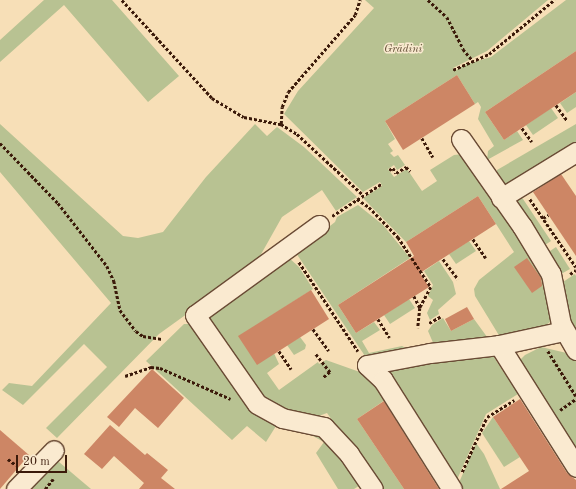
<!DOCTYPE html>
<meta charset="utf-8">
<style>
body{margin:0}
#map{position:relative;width:576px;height:489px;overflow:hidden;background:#f7dfb7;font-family:"Old Standard TT",serif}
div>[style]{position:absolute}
.green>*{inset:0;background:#b8c292}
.building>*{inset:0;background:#cd8665}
.path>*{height:2.5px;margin-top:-1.25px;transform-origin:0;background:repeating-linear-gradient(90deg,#3b1a0a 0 3px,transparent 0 5px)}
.roads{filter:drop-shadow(1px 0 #6a4b35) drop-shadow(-1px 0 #6a4b35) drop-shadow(0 1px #6a4b35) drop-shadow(0 -1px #6a4b35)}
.minor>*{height:19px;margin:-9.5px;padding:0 9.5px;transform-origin:9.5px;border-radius:9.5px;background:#faead0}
span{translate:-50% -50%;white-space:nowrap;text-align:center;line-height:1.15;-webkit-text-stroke:3px #faead0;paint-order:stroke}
.park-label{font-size:11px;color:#604c33;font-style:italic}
.scale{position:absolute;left:16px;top:455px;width:51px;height:18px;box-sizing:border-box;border:2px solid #3b1a0a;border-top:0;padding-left:5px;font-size:12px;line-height:14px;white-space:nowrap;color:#3b1a0a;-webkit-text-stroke:3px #faead0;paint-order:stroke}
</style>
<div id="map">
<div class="green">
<div style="clip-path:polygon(44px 0,112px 0,179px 76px,148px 102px,64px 5px,0 62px,0 40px)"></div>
<div style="clip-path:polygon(365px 0,548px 0,487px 51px,453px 68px,455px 71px,464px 65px,491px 57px,566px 0,576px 0,576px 51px,485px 112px,504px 140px,517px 131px,523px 140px,487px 160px,488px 151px,494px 146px,478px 119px,481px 107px,478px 102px,475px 104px,457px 75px,385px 121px,395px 139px,388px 144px,393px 151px,390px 153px,394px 157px,398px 155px,405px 165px,397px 170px,394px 165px,388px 169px,394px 177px,407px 169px,422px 191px,437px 181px,430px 170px,454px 155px,463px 154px,547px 274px,552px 312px,550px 322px,541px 329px,500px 337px,475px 296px,474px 289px,479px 280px,514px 252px,478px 196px,406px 242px,363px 198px,382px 186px,380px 182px,363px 192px,284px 114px,298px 91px,374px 8px)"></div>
<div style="clip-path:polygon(576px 92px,576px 107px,567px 113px,560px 103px)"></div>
<div style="clip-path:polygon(551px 108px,558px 118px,533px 135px,526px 125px)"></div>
<div style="clip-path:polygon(0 124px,123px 236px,138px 238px,163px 232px,206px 177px,255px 124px,267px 136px,277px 127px,304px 147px,357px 197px,336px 211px,322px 190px,282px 217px,255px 265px,159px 334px,57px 438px,46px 428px,107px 367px,84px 344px,23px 405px,2px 390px,9px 383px,32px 386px,111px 303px,0 172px)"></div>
<div style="clip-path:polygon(576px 124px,576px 145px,506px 188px,497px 175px,497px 170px)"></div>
<div style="clip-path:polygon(521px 196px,551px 241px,542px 247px,512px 202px)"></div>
<div style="clip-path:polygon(358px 205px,383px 225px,410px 258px,338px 305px,356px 333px,374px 322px,380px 330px,362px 341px,369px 353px,402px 346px,406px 348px,365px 356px,296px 253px,335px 222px,337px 217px)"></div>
<div style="clip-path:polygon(469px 241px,476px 251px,456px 264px,449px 254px)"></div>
<div style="clip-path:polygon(556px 247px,570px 269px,561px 274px,547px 253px)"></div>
<div style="clip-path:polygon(288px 257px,299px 267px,313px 289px,260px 323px,279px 364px,267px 373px,279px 390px,318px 362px,319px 364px,326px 360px,371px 376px,385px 400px,357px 419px,404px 489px,381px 489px,327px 413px,316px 417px,265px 404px,208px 319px,210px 313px)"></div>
<div style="clip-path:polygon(439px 261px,453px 282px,456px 294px,438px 310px,439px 314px,430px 320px,427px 313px,433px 300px,428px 296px,433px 285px,424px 271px)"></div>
<div style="clip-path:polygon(575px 274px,576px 276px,576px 341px,561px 304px,563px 282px)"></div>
<div style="clip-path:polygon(409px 299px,415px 308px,390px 324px,384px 315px)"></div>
<div style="clip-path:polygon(443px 318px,451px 331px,474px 319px,490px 341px,434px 345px,428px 331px,432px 325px)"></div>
<div style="clip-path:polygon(184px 324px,195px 324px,254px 410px,326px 438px,362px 484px,354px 489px,338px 489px,316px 453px,324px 442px,311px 435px,276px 426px,266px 442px,247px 426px,232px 440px,146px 361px)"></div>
<div style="clip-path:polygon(300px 337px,306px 345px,305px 349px,294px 355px,287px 345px)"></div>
<div style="clip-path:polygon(541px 347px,571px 354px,576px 361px,576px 450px,521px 364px,520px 360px,525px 355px)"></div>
<div style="clip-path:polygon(488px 348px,518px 394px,486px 414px,456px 482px,384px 366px)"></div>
<div style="clip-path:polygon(493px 417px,520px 457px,504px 467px,482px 433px)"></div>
<div style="clip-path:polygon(476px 443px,484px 454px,500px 489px,461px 489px,458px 485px)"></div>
<div style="clip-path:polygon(59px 462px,91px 489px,26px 489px,53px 463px)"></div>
</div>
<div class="building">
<div style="clip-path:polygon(576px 51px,576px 92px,504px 140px,485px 112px)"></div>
<div style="clip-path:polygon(457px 75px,475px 104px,403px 150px,385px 121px)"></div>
<div style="clip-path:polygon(561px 174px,576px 196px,576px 256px,533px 192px)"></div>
<div style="clip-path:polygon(478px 196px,496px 224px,420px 273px,429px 287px,356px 333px,338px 305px,414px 256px,406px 242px)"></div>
<div style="clip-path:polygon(527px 258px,541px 278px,542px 286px,532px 293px,514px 267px)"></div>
<div style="clip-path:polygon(311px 290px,329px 319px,257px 365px,238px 336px)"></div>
<div style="clip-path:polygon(467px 307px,474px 319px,451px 331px,445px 319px)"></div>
<div style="clip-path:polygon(152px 369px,184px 398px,158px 428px,135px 408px,119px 427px,107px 417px)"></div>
<div style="clip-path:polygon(520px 399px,567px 473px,576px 480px,576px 489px,501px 489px,529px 471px,493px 417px)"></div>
<div style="clip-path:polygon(384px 401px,439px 489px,404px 489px,357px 419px)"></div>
<div style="clip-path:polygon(110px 425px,145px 455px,147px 453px,168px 470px,161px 478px,175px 489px,139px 489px,144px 483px,114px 456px,102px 469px,84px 454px)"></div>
<div style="clip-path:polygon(0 430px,29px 455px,0 489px)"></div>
</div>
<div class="path">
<div style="left:122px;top:0;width:133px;rotate:47.4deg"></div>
<div style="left:212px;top:98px;width:37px;rotate:31deg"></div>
<div style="left:244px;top:117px;width:38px;rotate:11deg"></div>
<div style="left:281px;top:124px;width:19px;rotate:32deg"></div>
<div style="left:297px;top:134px;width:90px;rotate:42.7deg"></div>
<div style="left:428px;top:0;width:25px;rotate:42deg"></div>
<div style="left:447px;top:17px;width:36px;rotate:63deg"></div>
<div style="left:463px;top:49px;width:16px;rotate:50deg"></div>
<div style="left:453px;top:70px;width:39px;rotate:-24deg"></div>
<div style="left:489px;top:54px;width:85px;rotate:-39.7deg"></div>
<div style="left:556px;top:105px;width:19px;rotate:54deg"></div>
<div style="left:281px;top:124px;width:17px;rotate:-87deg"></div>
<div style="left:282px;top:107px;width:16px;rotate:-68deg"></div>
<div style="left:288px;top:92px;width:102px;rotate:-49deg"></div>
<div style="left:355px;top:15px;width:16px;rotate:-72deg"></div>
<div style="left:522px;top:128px;width:17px;rotate:54deg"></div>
<div style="left:422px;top:138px;width:22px;rotate:60deg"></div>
<div style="left:0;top:143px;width:83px;rotate:46deg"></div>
<div style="left:58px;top:203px;width:80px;rotate:52.1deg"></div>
<div style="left:107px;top:266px;width:17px;rotate:65deg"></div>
<div style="left:114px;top:281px;width:30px;rotate:78deg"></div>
<div style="left:120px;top:310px;width:26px;rotate:53deg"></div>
<div style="left:136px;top:331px;width:9px;rotate:36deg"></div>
<div style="left:143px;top:336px;width:20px;rotate:9deg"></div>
<div style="left:389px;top:170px;width:4px;rotate:-27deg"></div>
<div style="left:393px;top:168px;width:6px;rotate:59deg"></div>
<div style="left:396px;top:173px;width:12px;rotate:-31deg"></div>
<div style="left:406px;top:167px;width:6px;rotate:45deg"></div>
<div style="left:357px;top:199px;width:14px;rotate:34deg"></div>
<div style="left:369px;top:207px;width:42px;rotate:46deg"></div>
<div style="left:398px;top:237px;width:60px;rotate:56.6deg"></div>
<div style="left:431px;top:287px;width:24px;rotate:118deg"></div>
<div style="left:530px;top:199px;width:82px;rotate:55.9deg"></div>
<div style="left:332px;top:216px;width:59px;rotate:-33.1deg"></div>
<div style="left:543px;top:218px;width:6px;rotate:-31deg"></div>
<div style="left:473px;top:239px;width:23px;rotate:56deg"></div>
<div style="left:443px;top:259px;width:25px;rotate:53deg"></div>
<div style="left:299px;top:262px;width:107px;rotate:56.5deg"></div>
<div style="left:570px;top:274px;width:7px;rotate:-34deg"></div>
<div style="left:414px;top:296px;width:13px;rotate:63deg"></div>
<div style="left:420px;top:308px;width:20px;rotate:96deg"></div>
<div style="left:378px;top:319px;width:22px;rotate:58deg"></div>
<div style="left:429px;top:323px;width:13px;rotate:-29deg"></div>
<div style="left:313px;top:329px;width:27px;rotate:54deg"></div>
<div style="left:279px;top:351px;width:22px;rotate:56deg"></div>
<div style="left:548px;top:351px;width:53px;rotate:58.1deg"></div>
<div style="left:316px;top:354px;width:23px;rotate:52deg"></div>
<div style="left:330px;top:372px;width:9px;rotate:139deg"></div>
<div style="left:125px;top:376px;width:28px;rotate:-19deg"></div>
<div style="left:151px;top:367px;width:9px;rotate:6deg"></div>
<div style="left:160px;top:368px;width:77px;rotate:23.6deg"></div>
<div style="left:560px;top:410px;width:19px;rotate:-35deg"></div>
<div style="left:8px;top:459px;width:10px;rotate:37deg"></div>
<div style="left:462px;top:472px;width:60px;rotate:-65.6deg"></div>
<div style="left:487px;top:417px;width:32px;rotate:-32deg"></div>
<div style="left:45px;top:489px;width:13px;rotate:-51deg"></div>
</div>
<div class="roads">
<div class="minor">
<div style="left:461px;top:139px;width:106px;rotate:55deg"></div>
<div style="left:522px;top:226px;width:56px;rotate:58.9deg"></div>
<div style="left:551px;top:274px;width:51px;rotate:78.7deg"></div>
<div style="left:561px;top:324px;width:30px;rotate:60deg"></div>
<div style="left:501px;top:198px;width:88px;rotate:-31.5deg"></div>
<div style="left:319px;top:225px;width:153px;rotate:144deg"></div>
<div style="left:195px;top:315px;width:108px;rotate:55.1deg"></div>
<div style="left:257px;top:404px;width:29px;rotate:29deg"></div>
<div style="left:282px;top:418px;width:43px;rotate:12.1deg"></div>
<div style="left:324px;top:427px;width:37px;rotate:47deg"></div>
<div style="left:349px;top:454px;width:42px;rotate:55.6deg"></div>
<div style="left:499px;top:345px;width:144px;rotate:57.7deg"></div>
<div style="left:367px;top:365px;width:64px;rotate:-10.8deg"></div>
<div style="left:430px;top:353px;width:69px;rotate:-6.6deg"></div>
<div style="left:499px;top:345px;width:66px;rotate:-12.3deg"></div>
<div style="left:367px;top:365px;width:22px;rotate:43deg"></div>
<div style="left:383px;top:380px;width:129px;rotate:57.7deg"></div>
<div style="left:16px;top:489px;width:54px;rotate:-45.7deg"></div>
</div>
</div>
<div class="park-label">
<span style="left:403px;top:50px">Grădini</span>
</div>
<div class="scale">20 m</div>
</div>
